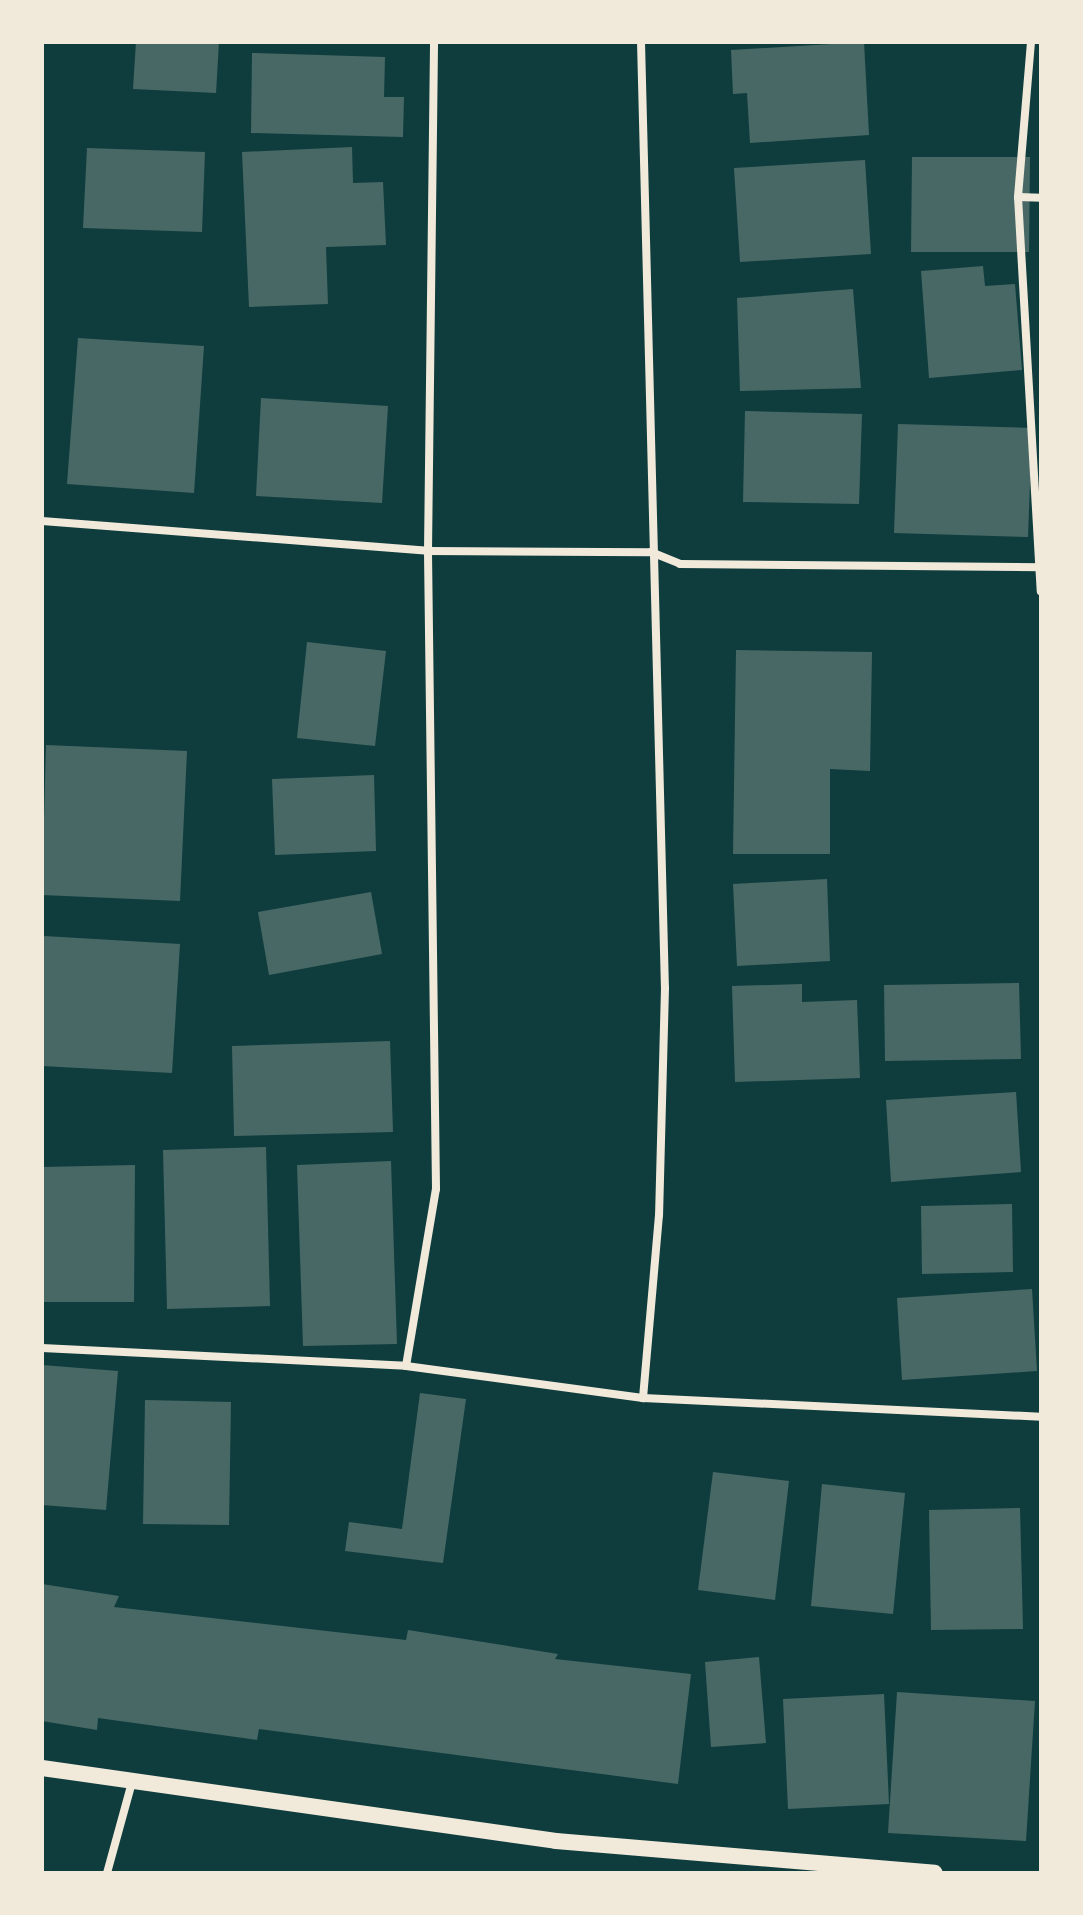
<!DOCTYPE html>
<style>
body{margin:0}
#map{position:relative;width:1083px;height:1915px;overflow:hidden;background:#0f3d3e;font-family:Signika,sans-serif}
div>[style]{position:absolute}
.building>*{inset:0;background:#486865}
.minor>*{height:8px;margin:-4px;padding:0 4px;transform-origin:4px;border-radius:4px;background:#f1e9da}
.secondary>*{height:16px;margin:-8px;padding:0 8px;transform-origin:8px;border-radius:8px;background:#f1e9da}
span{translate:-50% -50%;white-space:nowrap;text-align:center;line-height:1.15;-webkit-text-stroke:7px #f1e9da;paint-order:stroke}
.frame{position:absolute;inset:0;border:44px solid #f1e9da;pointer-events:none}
</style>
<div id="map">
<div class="building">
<div style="clip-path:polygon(136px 42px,219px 42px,216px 93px,133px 89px)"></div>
<div style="clip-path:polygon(864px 42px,869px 135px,750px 143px,747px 93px,733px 94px,731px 50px)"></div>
<div style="clip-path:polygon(252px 53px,385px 57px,384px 97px,404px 97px,403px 137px,251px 133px)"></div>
<div style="clip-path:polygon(352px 147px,353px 183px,383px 182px,386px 245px,326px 247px,328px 304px,249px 307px,242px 152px)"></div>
<div style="clip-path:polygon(87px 148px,205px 152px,202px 232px,83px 228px)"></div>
<div style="clip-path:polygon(912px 157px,1030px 157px,1029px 252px,911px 252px)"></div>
<div style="clip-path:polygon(865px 160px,871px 254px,740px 262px,734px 168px)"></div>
<div style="clip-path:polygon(983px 266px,985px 286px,1015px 284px,1022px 370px,929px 378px,921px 271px)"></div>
<div style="clip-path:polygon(853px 289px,861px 388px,740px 391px,737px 298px)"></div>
<div style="clip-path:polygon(78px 338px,204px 346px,194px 493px,67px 484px)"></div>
<div style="clip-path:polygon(261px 398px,388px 406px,382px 503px,256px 496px)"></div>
<div style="clip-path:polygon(745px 411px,862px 414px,859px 504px,743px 502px)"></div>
<div style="clip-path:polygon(898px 424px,1032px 428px,1028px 537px,894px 533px)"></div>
<div style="clip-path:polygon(307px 642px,386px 651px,375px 746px,297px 738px)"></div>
<div style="clip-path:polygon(736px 650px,872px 652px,870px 771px,830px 769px,830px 854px,733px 854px)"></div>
<div style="clip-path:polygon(46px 745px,187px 751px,180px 901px,42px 895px)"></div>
<div style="clip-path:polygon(374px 775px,376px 851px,275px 855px,272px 779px)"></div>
<div style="clip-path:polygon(827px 879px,830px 961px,737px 966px,733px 884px)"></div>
<div style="clip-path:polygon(371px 892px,382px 954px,269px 975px,258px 912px)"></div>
<div style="clip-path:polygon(44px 936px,180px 944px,172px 1073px,42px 1066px)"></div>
<div style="clip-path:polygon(1019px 983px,1021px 1059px,885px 1061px,884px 985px)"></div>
<div style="clip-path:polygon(802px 984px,802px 1002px,857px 1000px,860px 1078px,735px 1082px,732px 986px)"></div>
<div style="clip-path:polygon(390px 1041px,393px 1132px,234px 1136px,232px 1046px)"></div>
<div style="clip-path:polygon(1016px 1092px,1021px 1172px,891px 1182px,886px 1100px)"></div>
<div style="clip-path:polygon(266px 1147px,270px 1306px,167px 1309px,163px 1150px)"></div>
<div style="clip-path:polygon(391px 1161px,397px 1344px,303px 1346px,297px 1165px)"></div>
<div style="clip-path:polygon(135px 1165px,134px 1302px,42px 1302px,42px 1167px)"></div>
<div style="clip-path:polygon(1012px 1204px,1013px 1272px,922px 1274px,921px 1206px)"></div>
<div style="clip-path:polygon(1032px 1289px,1037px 1371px,902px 1380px,897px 1298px)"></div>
<div style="clip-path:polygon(42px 1365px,118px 1371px,106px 1510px,42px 1505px)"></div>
<div style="clip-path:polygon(420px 1393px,466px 1399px,443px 1563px,345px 1551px,349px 1522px,402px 1529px)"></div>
<div style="clip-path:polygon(145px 1400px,231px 1402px,229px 1525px,143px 1524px)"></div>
<div style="clip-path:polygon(713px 1472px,789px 1481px,775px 1600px,698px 1590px)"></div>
<div style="clip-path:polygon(822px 1484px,905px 1493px,893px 1614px,811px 1606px)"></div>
<div style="clip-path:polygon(1020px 1508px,1023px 1629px,931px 1630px,929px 1510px)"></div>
<div style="clip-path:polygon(42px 1584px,119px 1596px,114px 1607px,406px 1640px,408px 1630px,558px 1654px,555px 1659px,691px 1674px,678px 1784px,259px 1729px,257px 1740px,98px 1718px,97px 1730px,42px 1721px)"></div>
<div style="clip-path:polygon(759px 1657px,766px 1743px,711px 1747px,705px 1662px)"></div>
<div style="clip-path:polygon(897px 1692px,1035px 1701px,1026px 1841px,888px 1833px)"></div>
<div style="clip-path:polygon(884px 1694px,889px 1804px,788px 1809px,783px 1699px)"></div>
</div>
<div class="minor">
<div style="left:641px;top:42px;width:946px;rotate:88.55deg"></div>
<div style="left:665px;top:988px;width:227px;rotate:91.5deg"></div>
<div style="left:659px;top:1215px;width:184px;rotate:95deg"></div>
<div style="left:1031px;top:42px;width:156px;rotate:94.8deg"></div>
<div style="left:1018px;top:197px;width:395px;rotate:86.7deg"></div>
<div style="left:1018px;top:197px;width:23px;rotate:2deg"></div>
<div style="left:42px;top:521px;width:387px;rotate:4.4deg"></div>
<div style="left:428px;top:551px;width:223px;rotate:0.3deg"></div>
<div style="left:651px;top:552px;width:31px;rotate:22deg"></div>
<div style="left:680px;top:564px;width:361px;rotate:0.5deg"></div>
<div style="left:42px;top:1348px;width:364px;rotate:2.8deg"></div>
<div style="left:406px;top:1366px;width:239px;rotate:7.7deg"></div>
<div style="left:643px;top:1398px;width:398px;rotate:2.7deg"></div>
<div style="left:406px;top:1366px;width:180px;rotate:-80.4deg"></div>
<div style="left:436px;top:1189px;width:638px;rotate:-90.72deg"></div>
<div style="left:428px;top:551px;width:509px;rotate:-89.32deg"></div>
<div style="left:107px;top:1873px;width:94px;rotate:-74.6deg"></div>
</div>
<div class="secondary">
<div style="left:42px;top:1768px;width:519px;rotate:8.08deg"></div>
<div style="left:556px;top:1841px;width:380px;rotate:4.8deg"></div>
</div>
<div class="frame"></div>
</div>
